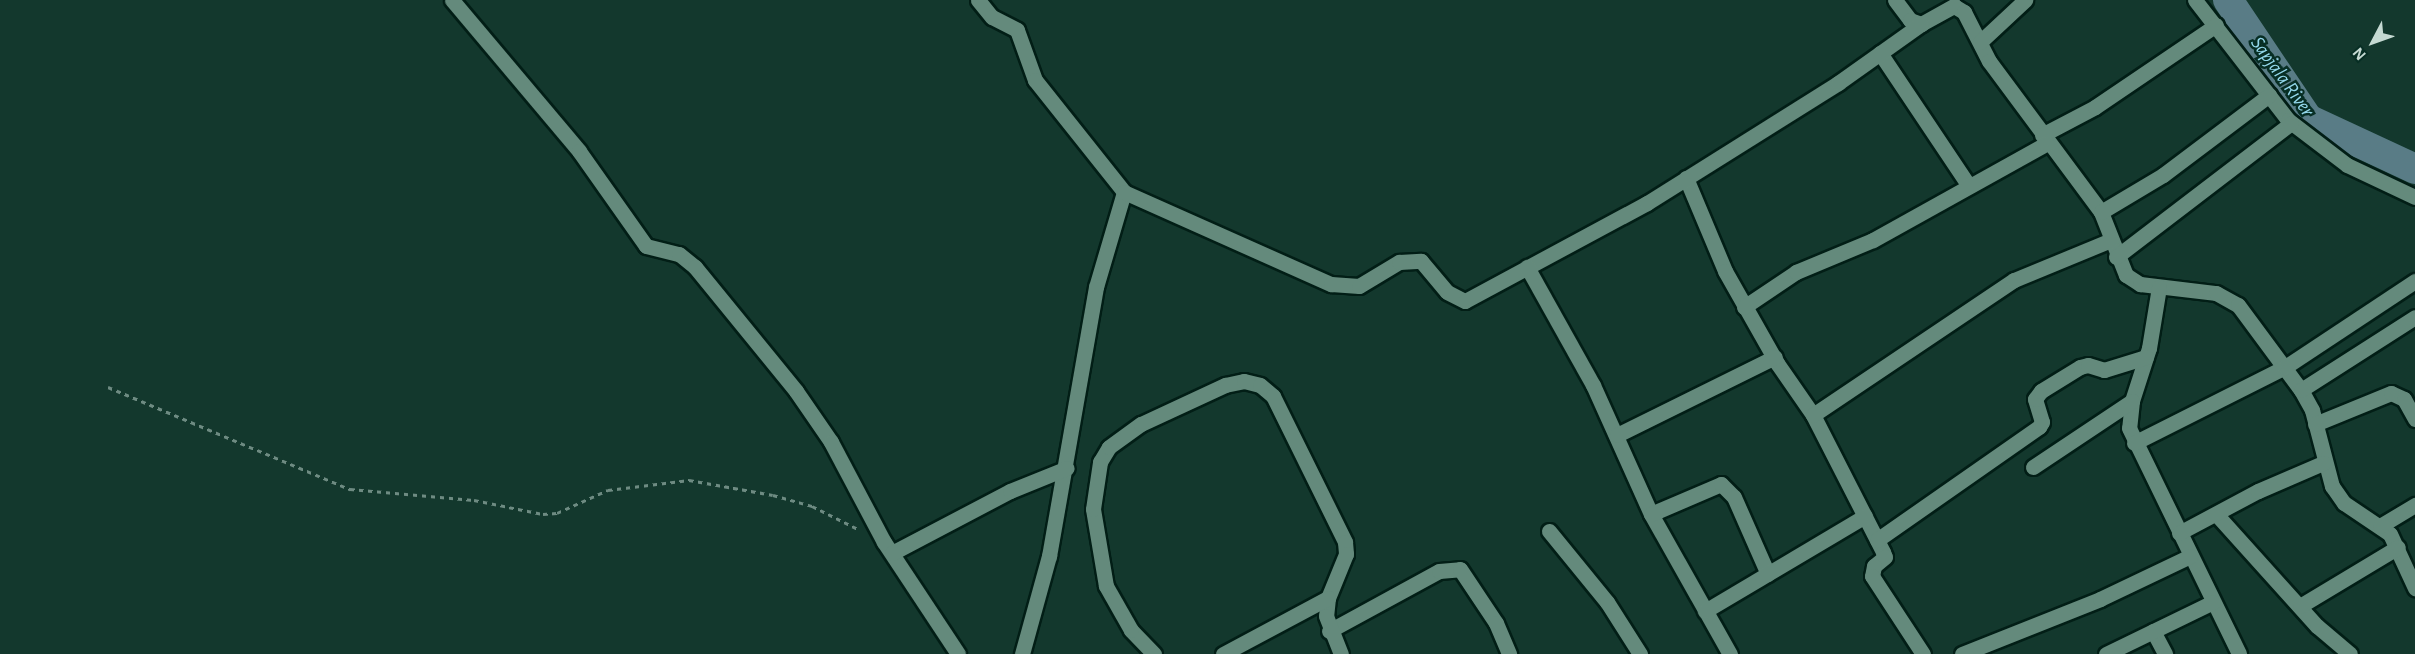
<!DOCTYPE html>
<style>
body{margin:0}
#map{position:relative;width:2415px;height:654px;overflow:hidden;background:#13382d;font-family:"Alegreya Sans",sans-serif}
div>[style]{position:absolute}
.river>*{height:30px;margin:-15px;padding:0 15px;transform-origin:15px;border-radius:15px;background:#597c86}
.path>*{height:3px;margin-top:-1.5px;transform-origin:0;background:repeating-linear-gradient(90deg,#6e8b82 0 4.5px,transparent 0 9px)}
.roads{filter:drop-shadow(2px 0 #021e16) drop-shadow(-2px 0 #021e16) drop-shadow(0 2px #021e16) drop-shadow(0 -2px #021e16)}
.minor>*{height:15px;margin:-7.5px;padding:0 7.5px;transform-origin:7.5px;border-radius:7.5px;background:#648a7c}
span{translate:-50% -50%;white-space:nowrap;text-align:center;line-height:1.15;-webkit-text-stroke:5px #072e24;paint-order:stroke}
.water-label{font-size:20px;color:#93d7ea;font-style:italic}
.north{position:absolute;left:2343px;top:12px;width:60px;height:60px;-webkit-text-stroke:4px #072e24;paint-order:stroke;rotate:229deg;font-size:16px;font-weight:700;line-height:24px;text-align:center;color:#c5d9d2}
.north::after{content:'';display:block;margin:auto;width:21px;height:27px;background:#c5d9d2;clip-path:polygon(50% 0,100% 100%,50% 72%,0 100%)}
</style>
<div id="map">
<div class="river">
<div style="left:2228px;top:0;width:143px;rotate:56.1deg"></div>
<div style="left:2308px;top:119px;width:118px;rotate:25deg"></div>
</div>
<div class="path">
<div style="left:108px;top:387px;width:263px;rotate:22.9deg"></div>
<div style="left:350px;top:489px;width:124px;rotate:5.1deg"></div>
<div style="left:474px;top:500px;width:70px;rotate:11.5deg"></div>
<div style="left:543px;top:514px;width:14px;rotate:-4deg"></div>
<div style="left:557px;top:513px;width:56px;rotate:-24.3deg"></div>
<div style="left:608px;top:490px;width:82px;rotate:-7deg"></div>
<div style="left:689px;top:480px;width:85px;rotate:10.1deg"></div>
<div style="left:773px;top:495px;width:41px;rotate:15.8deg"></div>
<div style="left:812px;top:506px;width:51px;rotate:26.6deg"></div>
</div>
<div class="roads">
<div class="minor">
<div style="left:452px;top:0;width:197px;rotate:49.9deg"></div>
<div style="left:579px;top:151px;width:116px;rotate:54.8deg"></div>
<div style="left:646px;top:246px;width:34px;rotate:14deg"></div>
<div style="left:679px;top:254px;width:21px;rotate:39deg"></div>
<div style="left:695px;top:267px;width:160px;rotate:50.8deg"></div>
<div style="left:796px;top:391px;width:62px;rotate:55.5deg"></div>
<div style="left:831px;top:442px;width:113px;rotate:62.1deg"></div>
<div style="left:884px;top:542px;width:134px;rotate:56.5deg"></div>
<div style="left:978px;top:0;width:22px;rotate:51deg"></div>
<div style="left:992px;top:17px;width:28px;rotate:27deg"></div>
<div style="left:1017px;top:30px;width:53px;rotate:70.2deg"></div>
<div style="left:1035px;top:80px;width:143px;rotate:51.5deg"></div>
<div style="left:1124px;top:192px;width:99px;rotate:106.4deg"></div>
<div style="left:1096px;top:287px;width:273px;rotate:99.9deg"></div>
<div style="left:1049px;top:556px;width:102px;rotate:105.4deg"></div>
<div style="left:1895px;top:0;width:25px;rotate:53deg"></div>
<div style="left:1910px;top:20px;width:12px;rotate:20deg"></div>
<div style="left:1921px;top:24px;width:38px;rotate:-29deg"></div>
<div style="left:1954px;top:6px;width:12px;rotate:31deg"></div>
<div style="left:1964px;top:12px;width:55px;rotate:63deg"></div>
<div style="left:1989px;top:61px;width:188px;rotate:53.4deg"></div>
<div style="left:2101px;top:212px;width:68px;rotate:68.4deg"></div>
<div style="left:2126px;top:275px;width:17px;rotate:33deg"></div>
<div style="left:2140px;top:284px;width:77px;rotate:6.8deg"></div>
<div style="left:2216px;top:293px;width:25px;rotate:29deg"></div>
<div style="left:2238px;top:305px;width:106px;rotate:53.5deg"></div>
<div style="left:2301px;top:390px;width:23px;rotate:61deg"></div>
<div style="left:2312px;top:410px;width:79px;rotate:75.3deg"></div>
<div style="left:2332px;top:486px;width:21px;rotate:55deg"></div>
<div style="left:2344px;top:503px;width:55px;rotate:34deg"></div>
<div style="left:2390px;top:534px;width:60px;rotate:65.2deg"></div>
<div style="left:2195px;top:0;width:152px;rotate:52.2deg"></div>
<div style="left:2288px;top:120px;width:74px;rotate:37.3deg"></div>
<div style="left:2347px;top:165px;width:75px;rotate:25.2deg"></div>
<div style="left:1980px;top:42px;width:62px;rotate:-43deg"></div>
<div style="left:1880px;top:53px;width:160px;rotate:56.2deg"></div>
<div style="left:2042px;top:135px;width:60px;rotate:-27.8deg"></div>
<div style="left:2095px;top:107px;width:146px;rotate:-34.1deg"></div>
<div style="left:1686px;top:178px;width:101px;rotate:67.2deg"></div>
<div style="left:1725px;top:271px;width:106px;rotate:60.5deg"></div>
<div style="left:1777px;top:363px;width:63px;rotate:55.3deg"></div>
<div style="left:1813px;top:415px;width:154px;rotate:62.9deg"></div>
<div style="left:1883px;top:552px;width:5px;rotate:68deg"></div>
<div style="left:1885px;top:557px;width:14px;rotate:141deg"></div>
<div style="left:1874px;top:566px;width:10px;rotate:101deg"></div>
<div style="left:1872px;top:576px;width:93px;rotate:56.8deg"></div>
<div style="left:1124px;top:192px;width:227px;rotate:24deg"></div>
<div style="left:1331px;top:284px;width:28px;rotate:4deg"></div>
<div style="left:1359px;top:286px;width:47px;rotate:-31deg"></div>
<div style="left:1399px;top:262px;width:22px;rotate:-3deg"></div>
<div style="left:1421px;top:261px;width:40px;rotate:50deg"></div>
<div style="left:1447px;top:292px;width:20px;rotate:27deg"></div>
<div style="left:1465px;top:301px;width:207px;rotate:-28.3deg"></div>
<div style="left:1647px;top:203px;width:226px;rotate:-32.1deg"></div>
<div style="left:1838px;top:83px;width:102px;rotate:-35.4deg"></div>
<div style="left:2101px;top:212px;width:72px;rotate:-30.8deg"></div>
<div style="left:2163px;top:175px;width:133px;rotate:-37deg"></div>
<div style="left:2116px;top:257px;width:220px;rotate:-37.4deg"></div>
<div style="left:1527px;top:267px;width:135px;rotate:60.8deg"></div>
<div style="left:1593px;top:385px;width:141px;rotate:65.8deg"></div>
<div style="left:1651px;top:514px;width:161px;rotate:60.6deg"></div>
<div style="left:2159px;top:287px;width:62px;rotate:99.3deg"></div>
<div style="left:2149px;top:348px;width:56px;rotate:107.8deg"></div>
<div style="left:2132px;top:401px;width:27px;rotate:96deg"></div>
<div style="left:2129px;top:428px;width:251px;rotate:64deg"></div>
<div style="left:1744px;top:307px;width:63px;rotate:-33.9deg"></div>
<div style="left:1796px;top:272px;width:83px;rotate:-22.6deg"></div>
<div style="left:1873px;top:240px;width:199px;rotate:-29.1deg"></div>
<div style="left:2301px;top:390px;width:135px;rotate:-32.6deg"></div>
<div style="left:1813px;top:415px;width:242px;rotate:-33.9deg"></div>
<div style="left:2014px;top:280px;width:105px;rotate:-22.4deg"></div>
<div style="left:2315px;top:424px;width:82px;rotate:-22.2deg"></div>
<div style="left:2391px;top:393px;width:14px;rotate:25deg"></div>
<div style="left:2404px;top:399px;width:23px;rotate:61deg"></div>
<div style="left:1617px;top:435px;width:176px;rotate:-26.3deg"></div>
<div style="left:2134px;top:443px;width:169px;rotate:-26.7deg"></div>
<div style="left:2285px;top:367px;width:156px;rotate:-33.5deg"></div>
<div style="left:2033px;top:467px;width:119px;rotate:-33.7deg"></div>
<div style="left:1651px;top:514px;width:76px;rotate:-23.2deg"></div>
<div style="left:1721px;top:484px;width:18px;rotate:45deg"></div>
<div style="left:1734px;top:497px;width:84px;rotate:66.2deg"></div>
<div style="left:2216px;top:514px;width:151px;rotate:48deg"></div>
<div style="left:2317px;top:626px;width:43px;rotate:40.3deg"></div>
<div style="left:2380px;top:526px;width:41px;rotate:-31deg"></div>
<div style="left:1549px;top:531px;width:92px;rotate:50.8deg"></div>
<div style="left:1607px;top:602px;width:62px;rotate:57.6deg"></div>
<div style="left:2179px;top:533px;width:89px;rotate:-28deg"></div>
<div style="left:2258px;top:491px;width:71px;rotate:-23.3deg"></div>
<div style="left:1877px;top:540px;width:198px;rotate:-34.9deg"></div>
<div style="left:2039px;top:427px;width:6px;rotate:-59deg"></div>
<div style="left:2042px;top:422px;width:24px;rotate:-107deg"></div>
<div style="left:2035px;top:399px;width:10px;rotate:-53deg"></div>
<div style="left:2041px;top:391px;width:46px;rotate:-31.6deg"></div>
<div style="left:2080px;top:367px;width:8px;rotate:-14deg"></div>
<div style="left:2088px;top:365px;width:17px;rotate:17deg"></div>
<div style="left:2104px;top:370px;width:44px;rotate:-17.2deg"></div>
<div style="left:892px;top:553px;width:133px;rotate:-27.7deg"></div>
<div style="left:1010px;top:491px;width:61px;rotate:-22deg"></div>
<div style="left:2300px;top:606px;width:114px;rotate:-31deg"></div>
<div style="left:1705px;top:611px;width:186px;rotate:-30.7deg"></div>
<div style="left:1329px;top:631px;width:125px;rotate:-28.6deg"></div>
<div style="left:1439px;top:571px;width:21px;rotate:-5deg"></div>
<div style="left:1460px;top:569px;width:65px;rotate:56.3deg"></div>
<div style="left:1496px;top:623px;width:34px;rotate:67deg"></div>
<div style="left:2153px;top:631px;width:26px;rotate:62deg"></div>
<div style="left:1154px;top:654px;width:33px;rotate:-134deg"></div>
<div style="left:1131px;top:630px;width:51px;rotate:-119.6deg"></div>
<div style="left:1106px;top:586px;width:78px;rotate:-99.6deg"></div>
<div style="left:1093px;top:509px;width:48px;rotate:-81.5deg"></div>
<div style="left:1100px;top:462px;width:17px;rotate:-59deg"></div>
<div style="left:1109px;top:447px;width:39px;rotate:-36deg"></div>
<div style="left:1141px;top:424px;width:93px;rotate:-24.9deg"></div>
<div style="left:1225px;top:385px;width:19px;rotate:-12deg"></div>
<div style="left:1244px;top:381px;width:16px;rotate:14deg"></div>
<div style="left:1260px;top:385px;width:17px;rotate:40deg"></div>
<div style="left:1273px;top:396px;width:163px;rotate:63.7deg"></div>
<div style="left:1345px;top:542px;width:12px;rotate:85deg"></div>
<div style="left:1346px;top:554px;width:48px;rotate:112.2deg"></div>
<div style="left:1328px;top:598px;width:18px;rotate:96deg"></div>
<div style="left:1326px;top:616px;width:41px;rotate:68.5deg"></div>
<div style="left:1223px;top:654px;width:119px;rotate:-28.1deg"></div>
<div style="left:1962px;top:654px;width:149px;rotate:-21.7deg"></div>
<div style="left:2100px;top:599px;width:100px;rotate:-25.5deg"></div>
<div style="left:2106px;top:654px;width:119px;rotate:-25.9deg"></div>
</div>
</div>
<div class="water-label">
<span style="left:2282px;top:77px;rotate:54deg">Sapjala River</span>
</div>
<div class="north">N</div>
</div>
